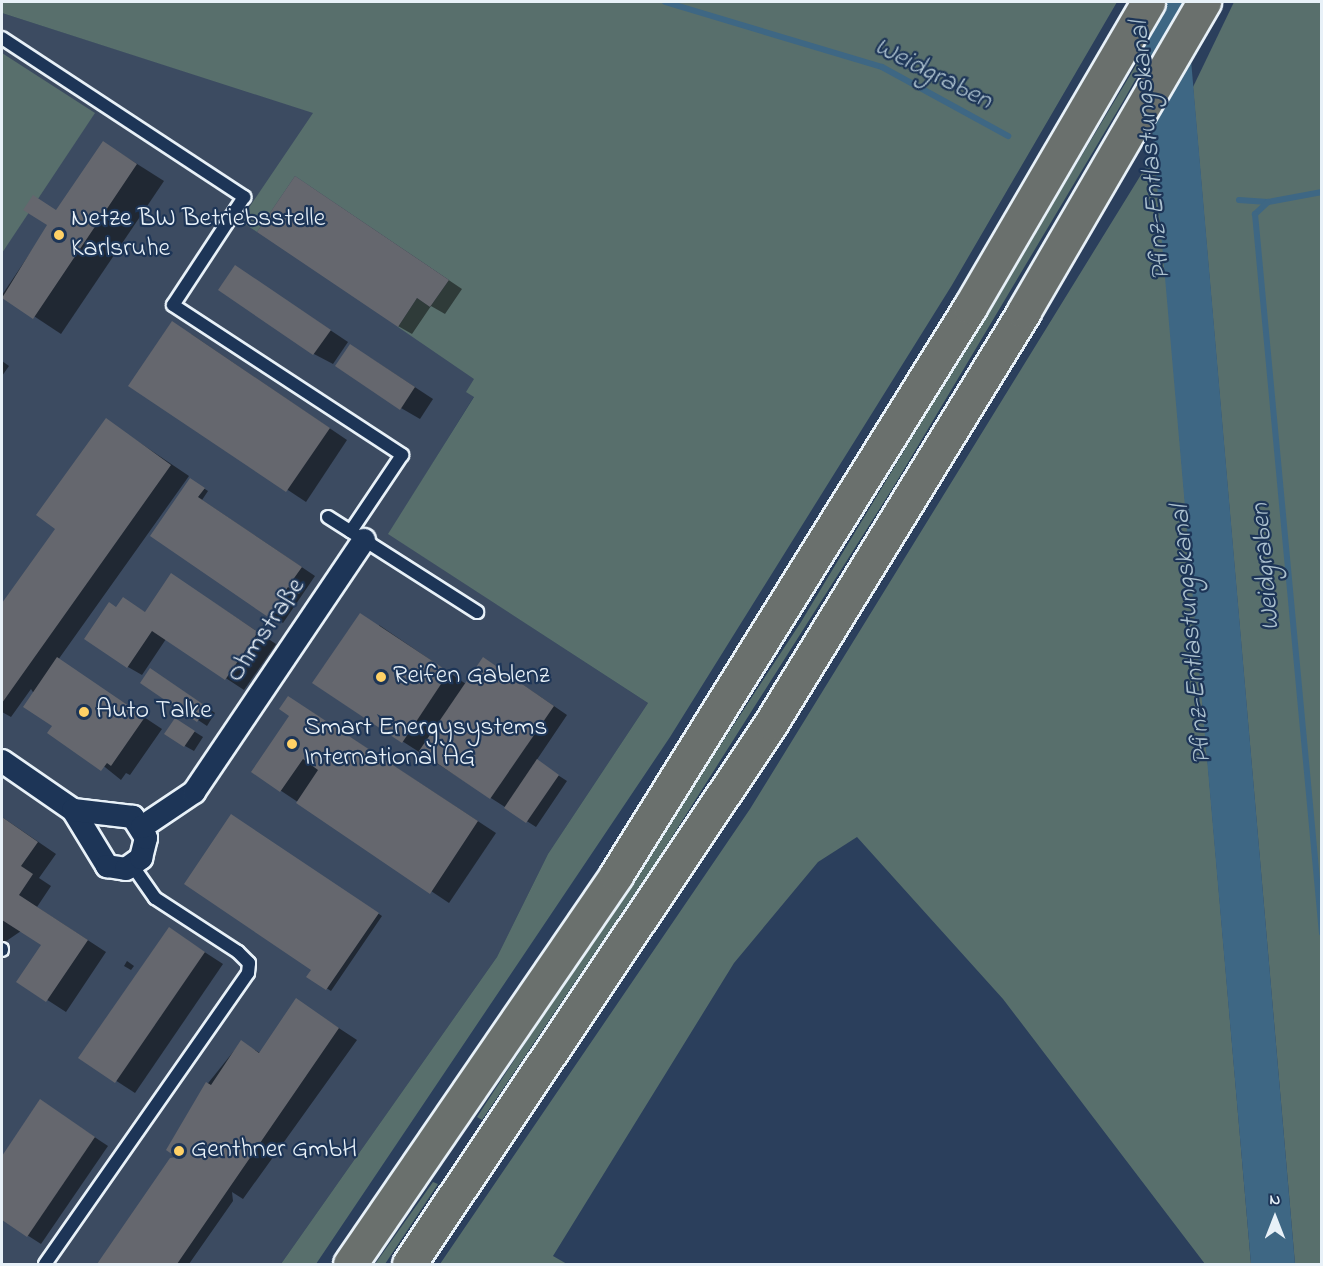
<!DOCTYPE html>
<meta charset="utf-8">
<style>
body{margin:0}
#map{position:relative;width:1323px;height:1266px;overflow:hidden;background:#2b3f5c;font-family:"Indie Flower",sans-serif}
div>[style]{position:absolute}
.built>*{inset:0;background:#3c4b61}
.green>*{inset:0;background:#586f6c}
.water>*{inset:0;background:#3e6784}
.shadow>*{inset:0;background:#0007}
.stream>*{height:6px;margin:-3px;padding:0 3px;transform-origin:3px;border-radius:3px;background:#3e6784}
.building>*{inset:0;background:#65676e}
.roads{filter:drop-shadow(2px 0 #e8f1f8) drop-shadow(-2px 0 #e8f1f8) drop-shadow(0 2px #e8f1f8) drop-shadow(0 -2px #e8f1f8)}
.service>*{height:12px;margin:-6px;padding:0 6px;transform-origin:6px;border-radius:6px;background:#1d3557}
.minor>*{height:22px;margin:-11px;padding:0 11px;transform-origin:11px;border-radius:11px;background:#1d3557}
.motorway>*{height:33px;margin:-16.5px;padding:0 16.5px;transform-origin:16.5px;border-radius:16.5px;background:#6a706d}
.dots>*{width:16px;height:16px;translate:-50% -50%;box-sizing:border-box;border:3px solid #1d3557;border-radius:50%}
span{translate:-50% -50%;white-space:nowrap;text-align:center;line-height:1.15;-webkit-text-stroke:4.5px #1d3557;paint-order:stroke}
.poi-label{font-size:26px;color:#e8f1f8}
.left{translate:0 -50%;text-align:left}
.street-label{font-size:26px;color:#e8f1f8}
.water-label{font-size:27px;color:#acc1cf;font-style:italic}
.frame{position:absolute;inset:0;border:3px solid #e8f1f8;pointer-events:none}
.north{position:absolute;left:1245px;top:1188px;width:60px;height:60px;-webkit-text-stroke:4px #1d3557;paint-order:stroke;rotate:0deg;font-size:16px;font-weight:700;line-height:24px;text-align:center;color:#e8f1f8}
.north::after{content:'';display:block;margin:auto;width:21px;height:27px;background:#e8f1f8;clip-path:polygon(50% 0,100% 100%,50% 72%,0 100%)}
</style>
<div id="map">
<div class="built">
<div style="clip-path:polygon(2px 13px,594px 202px,389px 534px,648px 703px,548px 854px,497px 957px,281px 1264px,2px 1264px)"></div>
</div>
<div class="green">
<div style="clip-path:polygon(2px 2px,1117px 2px,952px 285px,670px 737px,316px 1264px,281px 1264px,497px 957px,548px 854px,648px 703px,388px 534px,474px 397px,466px 392px,474px 379px,398px 327px,417px 298px,430px 307px,449px 280px,295px 176px,257px 232px,240px 221px,313px 113px,2px 13px)"></div>
<div style="clip-path:polygon(1234px 2px,1321px 2px,1321px 1264px,1295px 1264px,1193px 87px)"></div>
<div style="clip-path:polygon(2px 53px,95px 113px,2px 253px)"></div>
<div style="clip-path:polygon(1138px 62px,1139px 73px,1125px 98px,894px 486px,658px 859px,482px 1120px,477px 1117px,801px 622px)"></div>
<div style="clip-path:polygon(1155px 152px,1251px 1264px,1205px 1264px,1003px 999px,857px 837px,818px 862px,734px 963px,553px 1256px,567px 1264px,440px 1264px,750px 809px)"></div>
<div style="clip-path:polygon(433px 1182px,438px 1184px,385px 1264px,375px 1264px)"></div>
</div>
<div class="water">
<div style="clip-path:polygon(1141px 2px,1186px 2px,1295px 1264px,1251px 1264px)"></div>
</div>
<div class="shadow">
<div style="clip-path:polygon(104px 143px,164px 181px,61px 334px,2px 295px)"></div>
<div style="clip-path:polygon(309px 186px,462px 289px,445px 314px,431px 306px,412px 334px,398px 326px)"></div>
<div style="clip-path:polygon(236px 267px,348px 342px,333px 364px,314px 354px)"></div>
<div style="clip-path:polygon(191px 334px,347px 440px,306px 502px,130px 385px)"></div>
<div style="clip-path:polygon(369px 357px,433px 399px,420px 419px,401px 408px)"></div>
<div style="clip-path:polygon(2px 361px,9px 366px,2px 376px)"></div>
<div style="clip-path:polygon(106px 420px,189px 476px,58px 660px,162px 729px,130px 775px,126px 773px,121px 780px,54px 726px,31px 689px,11px 717px,2px 712px,2px 606px,57px 528px)"></div>
<div style="clip-path:polygon(191px 480px,208px 491px,202px 500px,315px 576px,283px 623px,152px 536px)"></div>
<div style="clip-path:polygon(172px 575px,276px 644px,244px 690px,166px 639px,142px 675px,128px 667px,117px 609px,124px 599px,146px 613px)"></div>
<div style="clip-path:polygon(379px 625px,466px 684px,497px 667px,567px 715px,536px 761px,567px 781px,536px 827px,402px 741px)"></div>
<div style="clip-path:polygon(159px 675px,215px 713px,207px 726px,198px 720px)"></div>
<div style="clip-path:polygon(299px 704px,496px 833px,449px 903px,253px 772px)"></div>
<div style="clip-path:polygon(184px 725px,203px 737px,194px 751px,185px 746px)"></div>
<div style="clip-path:polygon(232px 816px,382px 916px,331px 991px,309px 977px,314px 969px)"></div>
<div style="clip-path:polygon(2px 817px,56px 854px,39px 878px,51px 886px,37px 907px,106px 952px,66px 1012px,18px 981px,43px 944px,21px 931px,2px 944px)"></div>
<div style="clip-path:polygon(169px 929px,223px 964px,135px 1093px,81px 1058px)"></div>
<div style="clip-path:polygon(127px 961px,134px 966px,131px 970px,124px 966px)"></div>
<div style="clip-path:polygon(296px 1000px,357px 1040px,243px 1199px,232px 1192px,233px 1201px,189px 1264px,99px 1264px,171px 1160px,180px 1158px,201px 1092px,241px 1042px,260px 1053px)"></div>
<div style="clip-path:polygon(40px 1101px,108px 1146px,41px 1244px,2px 1219px,2px 1158px)"></div>
</div>
<div class="stream">
<div style="left:665px;top:2px;width:227px;rotate:16.7deg"></div>
<div style="left:882px;top:67px;width:144px;rotate:28.7deg"></div>
<div style="left:1239px;top:200px;width:29px;rotate:4deg"></div>
<div style="left:1268px;top:202px;width:55px;rotate:-10.5deg"></div>
<div style="left:1268px;top:202px;width:18px;rotate:137deg"></div>
<div style="left:1255px;top:214px;width:722px;rotate:84.68deg"></div>
</div>
<div class="building">
<div style="clip-path:polygon(103px 141px,137px 164px,33px 319px,2px 298px,47px 225px,23px 210px,33px 195px,56px 210px)"></div>
<div style="clip-path:polygon(295px 176px,449px 280px,430px 307px,417px 298px,398px 327px,257px 232px)"></div>
<div style="clip-path:polygon(235px 265px,331px 330px,313px 355px,218px 290px)"></div>
<div style="clip-path:polygon(172px 321px,330px 428px,286px 492px,128px 386px)"></div>
<div style="clip-path:polygon(350px 344px,415px 387px,400px 410px,335px 366px)"></div>
<div style="clip-path:polygon(106px 418px,171px 465px,2px 703px,2px 603px,55px 529px,36px 515px)"></div>
<div style="clip-path:polygon(190px 478px,205px 488px,198px 497px,302px 567px,292px 581px,303px 588px,299px 594px,288px 587px,268px 617px,150px 536px)"></div>
<div style="clip-path:polygon(171px 573px,258px 632px,225px 680px,152px 631px,127px 668px,84px 639px,109px 602px,116px 607px,123px 597px,145px 612px)"></div>
<div style="clip-path:polygon(360px 613px,449px 672px,402px 743px,312px 683px)"></div>
<div style="clip-path:polygon(57px 657px,145px 717px,111px 766px,107px 763px,101px 771px,47px 733px,52px 726px,23px 707px)"></div>
<div style="clip-path:polygon(483px 657px,554px 706px,490px 799px,419px 751px)"></div>
<div style="clip-path:polygon(150px 668px,207px 707px,197px 722px,140px 683px)"></div>
<div style="clip-path:polygon(288px 696px,478px 821px,430px 894px,296px 803px,318px 770px,303px 759px,280px 792px,251px 772px,289px 716px,279px 709px)"></div>
<div style="clip-path:polygon(175px 718px,195px 731px,184px 747px,164px 734px)"></div>
<div style="clip-path:polygon(537px 759px,559px 775px,526px 823px,504px 808px)"></div>
<div style="clip-path:polygon(231px 814px,379px 913px,326px 990px,306px 977px,311px 970px,184px 884px)"></div>
<div style="clip-path:polygon(2px 817px,38px 842px,21px 866px,33px 874px,19px 895px,88px 940px,46px 1002px,16px 982px,41px 945px,2px 920px)"></div>
<div style="clip-path:polygon(169px 927px,205px 952px,115px 1083px,78px 1058px)"></div>
<div style="clip-path:polygon(296px 998px,339px 1028px,177px 1264px,97px 1264px,170px 1158px,176px 1157px,166px 1150px,206px 1082px,211px 1085px,241px 1040px,259px 1053px)"></div>
<div style="clip-path:polygon(40px 1099px,95px 1137px,27px 1237px,2px 1220px,2px 1156px)"></div>
</div>
<div class="roads">
<div class="service">
<div style="left:2px;top:38px;width:290px;rotate:33.3deg"></div>
<div style="left:244px;top:197px;width:129px;rotate:123.3deg"></div>
<div style="left:173px;top:305px;width:274px;rotate:33.2deg"></div>
<div style="left:402px;top:455px;width:92px;rotate:123.9deg"></div>
<div style="left:328px;top:517px;width:177px;rotate:32.5deg"></div>
<div style="left:2px;top:950px;width:1px;rotate:-90deg"></div>
<div style="left:45px;top:1264px;width:355px;rotate:-55.1deg"></div>
<div style="left:248px;top:973px;width:10px;rotate:-84deg"></div>
<div style="left:249px;top:963px;width:16px;rotate:-135deg"></div>
<div style="left:238px;top:952px;width:99px;rotate:-147deg"></div>
<div style="left:155px;top:898px;width:39px;rotate:-125deg"></div>
</div>
<div class="minor">
<div style="left:2px;top:761px;width:86px;rotate:34.6deg"></div>
<div style="left:73px;top:810px;width:66px;rotate:58.7deg"></div>
<div style="left:107px;top:866px;width:19px;rotate:9deg"></div>
<div style="left:126px;top:869px;width:19px;rotate:-36deg"></div>
<div style="left:141px;top:858px;width:21px;rotate:-76deg"></div>
<div style="left:146px;top:838px;width:25px;rotate:-122deg"></div>
<div style="left:133px;top:817px;width:60px;rotate:-173.3deg"></div>
<div style="left:142px;top:827px;width:63px;rotate:-33.9deg"></div>
<div style="left:194px;top:792px;width:304px;rotate:-56deg"></div>
</div>
<div class="motorway">
<div style="left:350px;top:1264px;width:471px;rotate:-55.6deg"></div>
<div style="left:616px;top:875px;width:669px;rotate:-58.07deg"></div>
<div style="left:970px;top:307px;width:353px;rotate:-59.7deg"></div>
<div style="left:409px;top:1264px;width:651px;rotate:-56.21deg"></div>
<div style="left:771px;top:723px;width:483px;rotate:-58.4deg"></div>
<div style="left:1024px;top:311px;width:358px;rotate:-59.8deg"></div>
</div>
</div>
<div class="dots">
<div style="left:59px;top:235px;background:#ffd166"></div>
<div style="left:381px;top:677px;background:#ffd166"></div>
<div style="left:84px;top:712px;background:#ffd166"></div>
<div style="left:292px;top:744px;background:#ffd166"></div>
<div style="left:179px;top:1151px;background:#ffd166"></div>
</div>
<div class="poi-label">
<span class="left" style="left:71px;top:235px">Netze BW Betriebsstelle<br>Karlsruhe</span>
<span class="left" style="left:393px;top:677px">Reifen Gablenz</span>
<span class="left" style="left:96px;top:712px">Auto Talke</span>
<span class="left" style="left:304px;top:744px">Smart Energysystems<br>International AG</span>
<span class="left" style="left:191px;top:1151px">Genthner GmbH</span>
</div>
<div class="street-label">
<span style="left:267px;top:631px;rotate:-56deg">Ohmstraße</span>
</div>
<div class="water-label">
<span style="left:933px;top:74px;rotate:27deg">Weidgraben</span>
<span style="left:1151px;top:151px;rotate:-95deg">Pfinz-Entlastungskanal</span>
<span style="left:1266px;top:567px;rotate:-95deg">Weidgraben</span>
<span style="left:1192px;top:635px;rotate:-95deg">Pfinz-Entlastungskanal</span>
</div>
<div class="frame"></div>
<div class="north">N</div>
</div>
